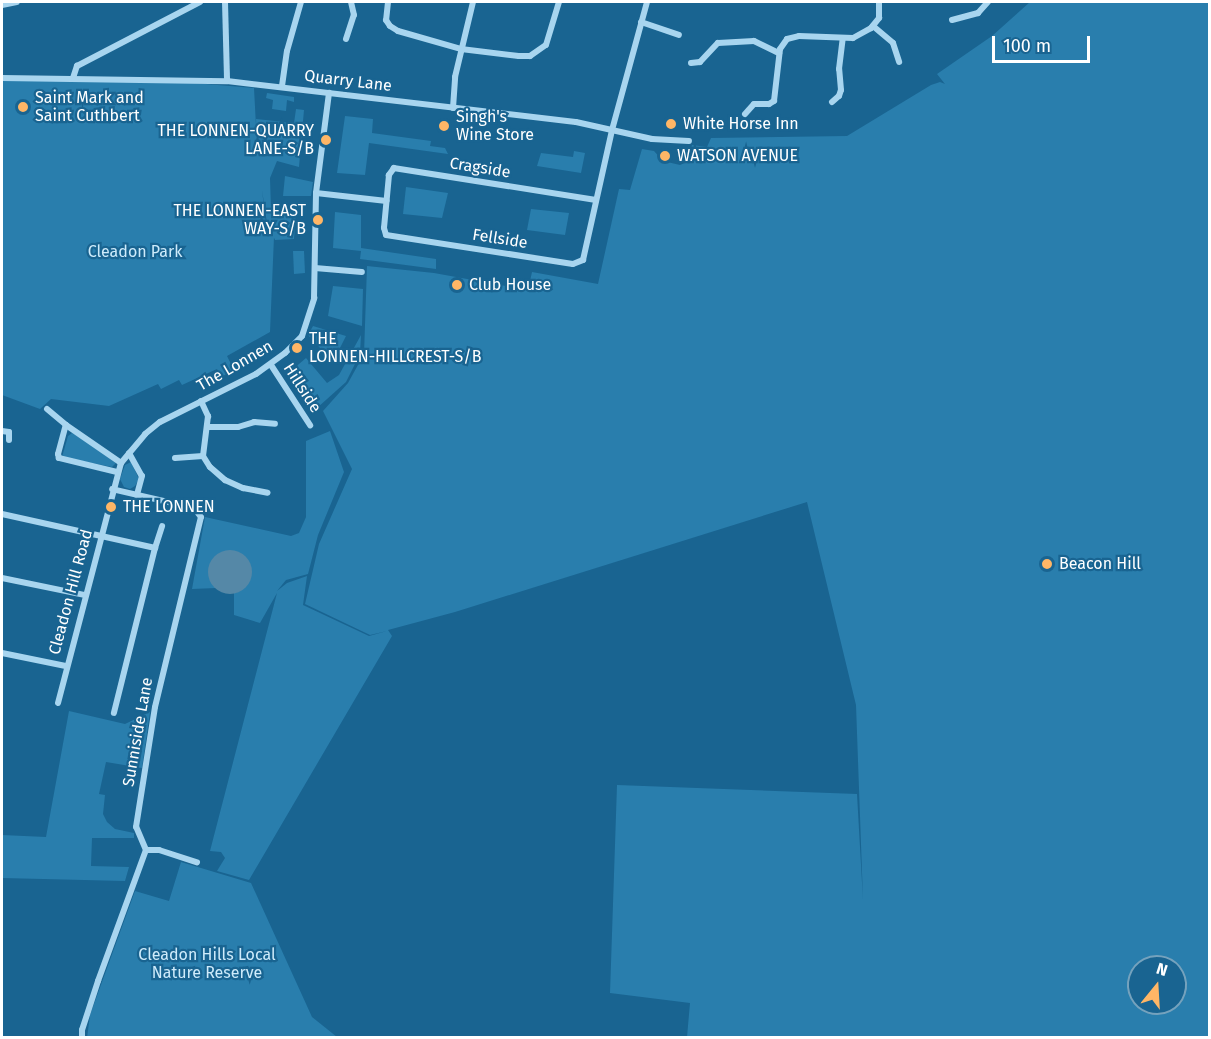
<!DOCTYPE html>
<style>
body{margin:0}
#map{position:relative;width:1211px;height:1039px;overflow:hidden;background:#196491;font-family:"Fira Sans",sans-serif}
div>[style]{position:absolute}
.green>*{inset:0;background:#297ead}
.water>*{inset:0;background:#5588a7}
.round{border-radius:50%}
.street>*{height:6px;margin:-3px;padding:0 3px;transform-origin:3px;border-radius:3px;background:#a8d5ef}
.dots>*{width:16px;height:16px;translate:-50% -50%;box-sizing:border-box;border:3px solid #196491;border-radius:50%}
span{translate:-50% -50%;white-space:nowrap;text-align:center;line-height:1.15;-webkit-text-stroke:4.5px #196491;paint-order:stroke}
.street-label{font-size:16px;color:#fff}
.poi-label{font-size:16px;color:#fff}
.left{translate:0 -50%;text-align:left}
.right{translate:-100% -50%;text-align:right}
.park-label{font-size:16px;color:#ceebfb}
.frame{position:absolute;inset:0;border:3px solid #fff;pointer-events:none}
.north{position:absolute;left:1127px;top:955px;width:60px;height:60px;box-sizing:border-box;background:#196491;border:2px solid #75a2bd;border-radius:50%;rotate:18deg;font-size:16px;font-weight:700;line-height:24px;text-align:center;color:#fff}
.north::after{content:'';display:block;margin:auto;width:21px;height:27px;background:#ffb666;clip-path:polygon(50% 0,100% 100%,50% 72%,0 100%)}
.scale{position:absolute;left:992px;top:36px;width:98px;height:27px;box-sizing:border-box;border:3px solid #fff;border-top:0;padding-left:8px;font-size:18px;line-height:21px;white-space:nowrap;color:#fff;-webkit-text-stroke:4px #196491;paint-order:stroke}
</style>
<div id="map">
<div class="green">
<div style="clip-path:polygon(evenodd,1030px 2px,1209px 2px,1209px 1037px,687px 1037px,690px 1003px,610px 993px,617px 785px,857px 794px,863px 900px,856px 705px,807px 502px,455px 612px,388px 630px,392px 636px,249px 880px,217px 871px,225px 858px,221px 852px,210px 851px,277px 593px,260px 623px,234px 615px,234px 593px,240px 591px,221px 553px,214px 558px,213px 585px,216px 588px,192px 589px,205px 517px,291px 536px,299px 533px,306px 517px,306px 441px,330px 431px,344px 472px,318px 535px,308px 574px,286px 580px,277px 591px,287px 583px,307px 576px,303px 605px,369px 636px,387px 631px,370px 635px,305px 604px,319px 544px,352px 469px,323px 411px,348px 383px,364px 354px,367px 266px,434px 273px,528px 290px,532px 272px,598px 284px,619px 189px,630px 190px,642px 149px,654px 151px,663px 161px,680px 165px,687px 162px,692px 145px,707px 147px,711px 138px,847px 136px,931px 85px,940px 82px,945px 84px,937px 74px,992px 36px,1030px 2px,1139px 967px,1175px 967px,1175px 1003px,1139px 1003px,1139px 967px)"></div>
<div style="clip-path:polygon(54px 80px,169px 81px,254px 88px,257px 145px,256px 119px,294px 123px,296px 109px,304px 110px,299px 167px,277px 161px,270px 178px,271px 209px,296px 209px,294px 239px,275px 240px,267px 223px,262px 190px,266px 224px,274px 237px,270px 332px,227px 356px,234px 370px,221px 377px,217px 369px,182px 385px,179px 380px,161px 389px,158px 384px,109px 406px,51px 399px,40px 409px,2px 395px,2px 81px)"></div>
<div style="clip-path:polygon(267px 93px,294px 97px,294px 102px,287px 100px,286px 111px,272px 109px,273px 100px,266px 98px)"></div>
<div style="clip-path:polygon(345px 116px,373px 119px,372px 133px,431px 141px,430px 146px,445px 148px,448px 154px,369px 143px,365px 175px,337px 173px)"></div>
<div style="clip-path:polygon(574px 151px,585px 153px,581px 173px,537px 166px,541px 153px,573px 157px)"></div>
<div style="clip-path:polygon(285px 176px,313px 182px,311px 196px,283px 196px)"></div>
<div style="clip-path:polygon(406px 187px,448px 193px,442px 218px,403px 214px)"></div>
<div style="clip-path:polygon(531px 209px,569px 213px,565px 235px,527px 230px)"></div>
<div style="clip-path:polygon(335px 212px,361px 215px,361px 248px,436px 259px,436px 269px,360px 259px,361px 251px,333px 248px)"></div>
<div style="clip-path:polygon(293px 251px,304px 251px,305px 273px,294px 274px)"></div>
<div style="clip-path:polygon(333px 286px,363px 289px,362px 326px,328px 316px)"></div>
<div style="clip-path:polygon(313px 326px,346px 336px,333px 362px,308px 335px)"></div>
<div style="clip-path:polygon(361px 335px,360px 354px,346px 382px,317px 408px,292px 370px,306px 358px,327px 383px,339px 375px)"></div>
<div style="clip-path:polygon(72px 433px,77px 435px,116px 463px,112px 467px,62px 457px,68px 436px)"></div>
<div style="clip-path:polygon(131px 462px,139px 479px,135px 486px,130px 489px,124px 487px,120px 479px,125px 465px)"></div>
<div style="clip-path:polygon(69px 711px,125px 724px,150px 712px,142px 768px,106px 762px,99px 794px,105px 795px,103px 814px,107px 822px,115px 829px,134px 833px,134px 838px,92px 838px,91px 866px,129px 867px,125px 881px,2px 878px,2px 835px,46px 837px)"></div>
<div style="clip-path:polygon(181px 862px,251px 883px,312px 1017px,337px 1037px,87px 1038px,90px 1015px,135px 891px,169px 901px)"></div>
</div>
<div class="water">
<div class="round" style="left:208px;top:550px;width:44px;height:44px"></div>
</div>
<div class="street">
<div style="left:225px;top:2px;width:79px;rotate:88.5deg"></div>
<div style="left:388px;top:2px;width:18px;rotate:96deg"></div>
<div style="left:386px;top:20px;width:7px;rotate:56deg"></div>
<div style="left:390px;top:26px;width:9px;rotate:32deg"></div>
<div style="left:398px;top:31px;width:66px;rotate:15.9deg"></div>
<div style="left:461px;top:49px;width:58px;rotate:6.9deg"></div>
<div style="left:519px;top:56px;width:11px"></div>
<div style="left:530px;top:56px;width:19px;rotate:-35deg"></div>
<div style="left:546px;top:45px;width:45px;rotate:-73.2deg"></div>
<div style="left:2px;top:5px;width:15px;rotate:-11deg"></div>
<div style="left:952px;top:20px;width:27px;rotate:-15deg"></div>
<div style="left:978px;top:13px;width:15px;rotate:-48deg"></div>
<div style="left:641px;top:22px;width:40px;rotate:18.9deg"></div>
<div style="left:873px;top:26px;width:26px;rotate:40deg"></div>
<div style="left:893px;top:43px;width:20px;rotate:72deg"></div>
<div style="left:346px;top:39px;width:25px;rotate:-72deg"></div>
<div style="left:354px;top:15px;width:13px;rotate:-103deg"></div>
<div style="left:691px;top:63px;width:9px;rotate:-6deg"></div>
<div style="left:700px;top:62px;width:26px;rotate:-47deg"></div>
<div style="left:718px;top:43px;width:36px;rotate:-3deg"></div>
<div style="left:754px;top:41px;width:28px;rotate:26deg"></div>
<div style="left:2px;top:78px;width:225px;rotate:0.8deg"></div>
<div style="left:227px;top:81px;width:351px;rotate:6.7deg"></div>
<div style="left:576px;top:122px;width:78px;rotate:12.6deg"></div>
<div style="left:652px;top:139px;width:37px;rotate:3deg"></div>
<div style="left:73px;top:78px;width:13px;rotate:-72deg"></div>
<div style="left:77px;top:66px;width:139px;rotate:-27.5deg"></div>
<div style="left:282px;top:86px;width:35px;rotate:-82deg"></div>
<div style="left:287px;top:51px;width:51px;rotate:-74.1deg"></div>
<div style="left:832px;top:102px;width:9px;rotate:-41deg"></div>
<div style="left:839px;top:96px;width:6px;rotate:-72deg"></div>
<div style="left:841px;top:90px;width:21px;rotate:-95deg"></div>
<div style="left:839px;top:69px;width:31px;rotate:-83deg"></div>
<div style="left:453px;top:108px;width:31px;rotate:-86deg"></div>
<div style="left:455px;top:77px;width:77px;rotate:-76.5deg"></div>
<div style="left:745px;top:114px;width:13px;rotate:-48deg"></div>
<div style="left:754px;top:104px;width:15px"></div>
<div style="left:769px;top:104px;width:6px;rotate:-31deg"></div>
<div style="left:774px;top:101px;width:52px;rotate:-83.4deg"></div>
<div style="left:780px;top:49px;width:12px;rotate:-55deg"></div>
<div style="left:787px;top:39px;width:12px;rotate:-14deg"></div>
<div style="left:799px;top:36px;width:54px;rotate:2.1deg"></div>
<div style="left:853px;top:38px;width:21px;rotate:-29deg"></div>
<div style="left:871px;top:28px;width:13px;rotate:-51deg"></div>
<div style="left:879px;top:18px;width:16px;rotate:-90deg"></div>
<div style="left:316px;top:193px;width:71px;rotate:6.4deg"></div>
<div style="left:596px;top:200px;width:205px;rotate:-171deg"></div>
<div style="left:394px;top:168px;width:9px;rotate:126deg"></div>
<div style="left:389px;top:175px;width:53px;rotate:95.4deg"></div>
<div style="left:384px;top:228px;width:7px;rotate:74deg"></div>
<div style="left:386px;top:235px;width:189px;rotate:8.8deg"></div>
<div style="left:573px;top:264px;width:11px;rotate:-22deg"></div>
<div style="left:583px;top:260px;width:133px;rotate:-77.4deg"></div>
<div style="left:612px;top:130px;width:133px;rotate:-74.7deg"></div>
<div style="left:315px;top:268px;width:47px;rotate:4.9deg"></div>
<div style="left:271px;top:365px;width:72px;rotate:57deg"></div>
<div style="left:201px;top:401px;width:17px;rotate:65deg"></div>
<div style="left:208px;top:416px;width:40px;rotate:97.1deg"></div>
<div style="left:203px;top:456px;width:13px;rotate:58deg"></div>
<div style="left:210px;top:467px;width:20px;rotate:41deg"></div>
<div style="left:225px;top:480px;width:20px;rotate:24deg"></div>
<div style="left:243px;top:488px;width:25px;rotate:11deg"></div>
<div style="left:47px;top:409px;width:25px;rotate:40deg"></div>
<div style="left:208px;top:427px;width:30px"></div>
<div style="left:238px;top:427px;width:17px;rotate:-17deg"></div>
<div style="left:254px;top:422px;width:21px;rotate:5deg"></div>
<div style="left:2px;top:431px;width:7px;rotate:8deg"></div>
<div style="left:9px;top:432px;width:8px;rotate:90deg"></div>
<div style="left:129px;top:453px;width:26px;rotate:61deg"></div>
<div style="left:142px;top:476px;width:20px;rotate:105deg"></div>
<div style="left:175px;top:458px;width:28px;rotate:-4deg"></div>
<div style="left:117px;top:472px;width:60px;rotate:-166.4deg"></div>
<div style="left:59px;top:458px;width:4px;rotate:-104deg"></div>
<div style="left:58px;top:454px;width:30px;rotate:-75deg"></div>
<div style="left:66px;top:425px;width:67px;rotate:34.6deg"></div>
<div style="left:2px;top:514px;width:157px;rotate:12.5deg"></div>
<div style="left:155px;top:548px;width:170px;rotate:104deg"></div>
<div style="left:155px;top:548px;width:23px;rotate:-72deg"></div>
<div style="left:2px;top:578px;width:85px;rotate:11.6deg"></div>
<div style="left:2px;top:653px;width:65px;rotate:11.5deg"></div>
<div style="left:58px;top:703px;width:248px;rotate:-75.3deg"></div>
<div style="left:121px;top:463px;width:38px;rotate:-50deg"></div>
<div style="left:145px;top:434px;width:19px;rotate:-39deg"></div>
<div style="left:160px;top:422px;width:107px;rotate:-26.6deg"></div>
<div style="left:256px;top:374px;width:36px;rotate:-36deg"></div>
<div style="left:285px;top:353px;width:24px;rotate:-45deg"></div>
<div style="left:302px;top:336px;width:40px;rotate:-72deg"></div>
<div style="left:314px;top:298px;width:105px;rotate:-88.9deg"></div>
<div style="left:316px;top:193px;width:101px;rotate:-82.6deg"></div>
<div style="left:146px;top:850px;width:13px"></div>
<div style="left:159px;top:850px;width:40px;rotate:18deg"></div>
<div style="left:82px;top:1038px;width:8px;rotate:-90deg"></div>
<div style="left:82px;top:1030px;width:52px;rotate:-71.9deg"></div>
<div style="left:98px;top:981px;width:140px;rotate:-69.9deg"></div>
<div style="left:146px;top:850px;width:25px;rotate:-113deg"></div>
<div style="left:136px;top:827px;width:121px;rotate:-81deg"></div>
<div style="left:155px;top:707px;width:195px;rotate:-76.4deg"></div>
<div style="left:201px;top:517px;width:11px;rotate:-128deg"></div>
<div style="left:194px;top:508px;width:84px;rotate:-167deg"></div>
</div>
<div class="dots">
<div style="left:23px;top:107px;background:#ffb666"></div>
<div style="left:671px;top:124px;background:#ffb666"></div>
<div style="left:444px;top:126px;background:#ffb666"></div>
<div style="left:326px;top:140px;background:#ffb666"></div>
<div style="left:665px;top:156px;background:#ffb666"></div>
<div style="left:318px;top:220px;background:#ffb666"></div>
<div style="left:457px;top:285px;background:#ffb666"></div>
<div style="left:297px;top:348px;background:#ffb666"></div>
<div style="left:111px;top:507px;background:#ffb666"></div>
<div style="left:1047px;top:564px;background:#ffb666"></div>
</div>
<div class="street-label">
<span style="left:348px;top:81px;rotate:7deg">Quarry Lane</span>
<span style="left:480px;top:168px;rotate:9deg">Cragside</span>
<span style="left:500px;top:239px;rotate:9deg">Fellside</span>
<span style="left:235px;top:366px;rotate:-30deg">The Lonnen</span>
<span style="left:302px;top:388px;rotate:57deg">Hillside</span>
<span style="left:71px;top:592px;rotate:-75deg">Cleadon Hill Road</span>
<span style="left:138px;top:732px;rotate:-80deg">Sunniside Lane</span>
</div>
<div class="poi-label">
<span class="left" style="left:35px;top:107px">Saint Mark and<br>Saint Cuthbert</span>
<span class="left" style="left:456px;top:126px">Singh's<br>Wine Store</span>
<span class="left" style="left:683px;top:124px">White Horse Inn</span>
<span class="right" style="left:314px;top:140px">THE LONNEN-QUARRY<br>LANE-S/B</span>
<span class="left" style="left:677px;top:156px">WATSON AVENUE</span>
<span class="right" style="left:306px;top:220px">THE LONNEN-EAST<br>WAY-S/B</span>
<span class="left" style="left:469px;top:285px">Club House</span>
<span class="left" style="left:309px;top:348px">THE<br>LONNEN-HILLCREST-S/B</span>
<span class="left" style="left:123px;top:507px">THE LONNEN</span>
<span class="left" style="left:1059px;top:564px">Beacon Hill</span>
</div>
<div class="park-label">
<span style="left:135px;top:252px">Cleadon Park</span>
<span style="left:207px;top:964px">Cleadon Hills Local<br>Nature Reserve</span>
</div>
<div class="frame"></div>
<div class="north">N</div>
<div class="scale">100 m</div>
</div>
